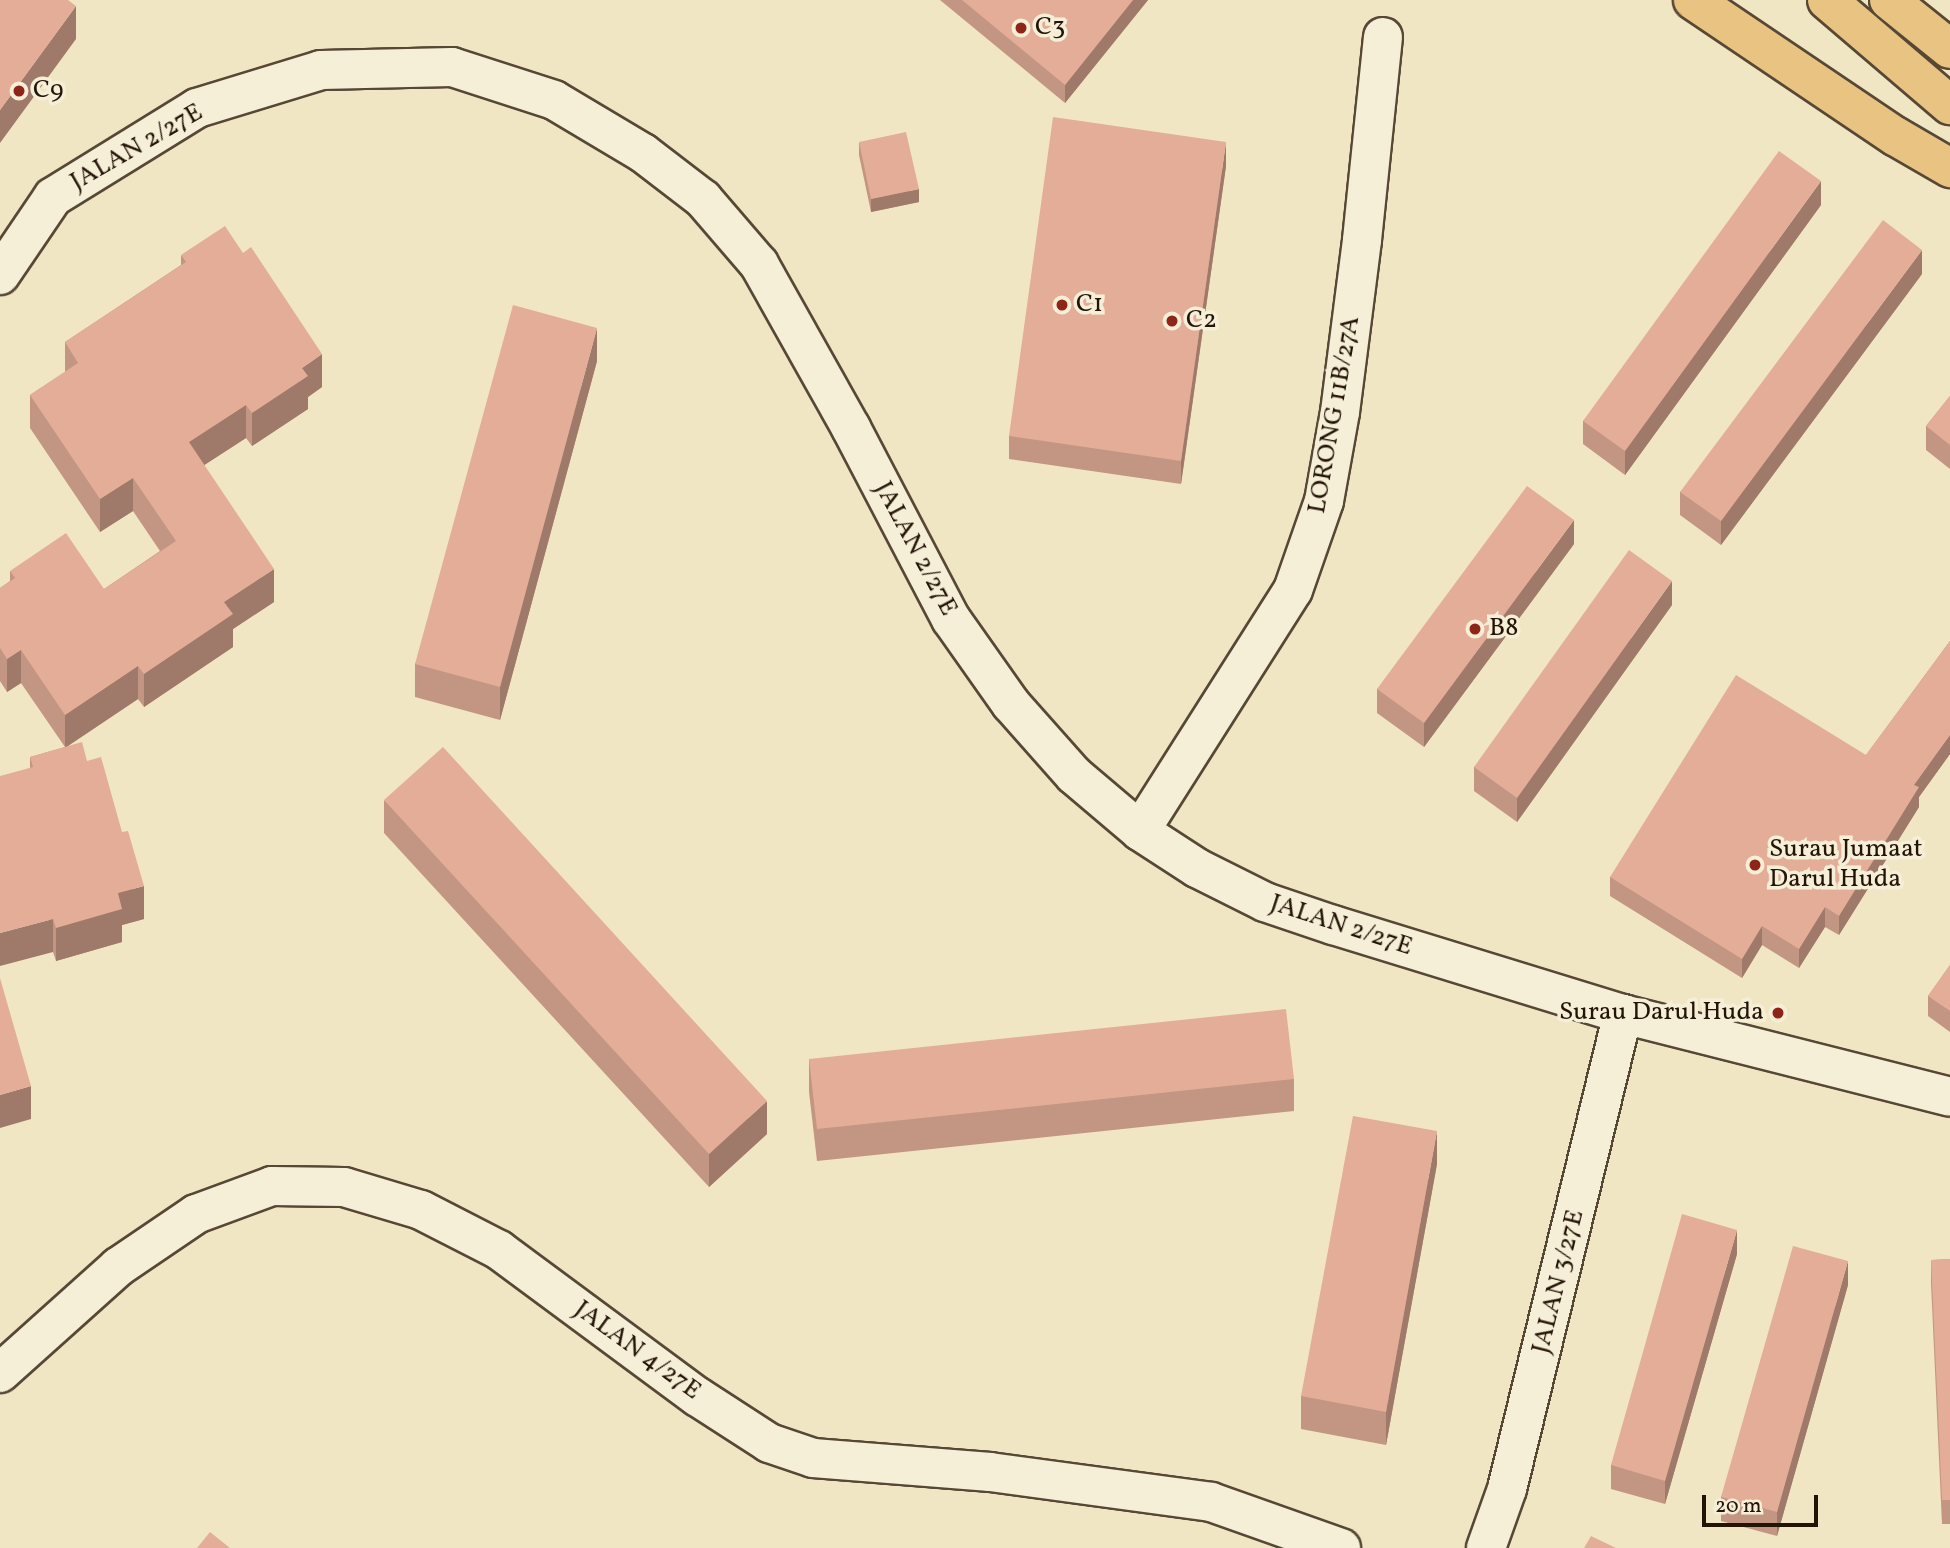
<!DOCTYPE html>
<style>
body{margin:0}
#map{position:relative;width:1950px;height:1548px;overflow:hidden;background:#f1e6c3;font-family:Vollkorn,serif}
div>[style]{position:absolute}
.roads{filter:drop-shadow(2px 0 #574836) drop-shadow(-2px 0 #574836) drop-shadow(0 2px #574836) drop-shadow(0 -2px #574836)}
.minor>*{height:38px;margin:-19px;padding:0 19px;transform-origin:19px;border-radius:19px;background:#f6efd8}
.motorway>*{height:38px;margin:-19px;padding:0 19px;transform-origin:19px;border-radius:19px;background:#e8c382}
.wall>*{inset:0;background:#c39583}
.shaded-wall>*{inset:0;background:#9f796a}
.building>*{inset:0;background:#e3ad98}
.dots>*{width:19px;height:19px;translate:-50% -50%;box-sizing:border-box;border:4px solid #f6efd8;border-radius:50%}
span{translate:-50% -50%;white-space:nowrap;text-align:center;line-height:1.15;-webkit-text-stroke:7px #f6efd8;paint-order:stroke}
.poi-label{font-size:26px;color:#241407}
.left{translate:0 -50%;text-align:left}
.right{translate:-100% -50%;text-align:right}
.street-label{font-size:26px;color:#241407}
.scale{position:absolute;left:1702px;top:1495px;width:116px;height:32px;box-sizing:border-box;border:4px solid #241407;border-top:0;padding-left:9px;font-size:21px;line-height:24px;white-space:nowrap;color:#241407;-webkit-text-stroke:5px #f6efd8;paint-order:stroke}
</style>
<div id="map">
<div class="roads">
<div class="minor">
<div style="left:0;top:275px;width:94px;rotate:-55.8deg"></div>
<div style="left:53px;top:197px;width:169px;rotate:-31.7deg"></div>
<div style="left:197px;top:108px;width:130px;rotate:-17deg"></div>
<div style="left:321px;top:70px;width:131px;rotate:-1.3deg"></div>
<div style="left:452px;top:67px;width:107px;rotate:17.9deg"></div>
<div style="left:554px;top:100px;width:104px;rotate:30.8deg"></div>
<div style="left:643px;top:153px;width:76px;rotate:37.5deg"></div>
<div style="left:703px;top:199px;width:86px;rotate:49.3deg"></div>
<div style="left:759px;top:264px;width:188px;rotate:60.7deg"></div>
<div style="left:851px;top:428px;width:216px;rotate:62.4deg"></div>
<div style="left:951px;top:619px;width:104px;rotate:54.8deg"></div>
<div style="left:1011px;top:704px;width:95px;rotate:48.4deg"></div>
<div style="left:1074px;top:775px;width:87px;rotate:40.3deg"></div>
<div style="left:1140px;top:831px;width:68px;rotate:33deg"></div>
<div style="left:1197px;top:868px;width:76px;rotate:26.6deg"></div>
<div style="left:1265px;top:902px;width:72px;rotate:18.7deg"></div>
<div style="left:1333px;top:925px;width:303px;rotate:17.1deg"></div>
<div style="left:1623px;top:1014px;width:337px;rotate:14.2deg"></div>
<div style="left:1140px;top:831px;width:285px;rotate:-57.6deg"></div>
<div style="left:1293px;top:590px;width:94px;rotate:-70.8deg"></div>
<div style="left:1324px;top:501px;width:90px;rotate:-79.8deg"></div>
<div style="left:1340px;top:412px;width:173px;rotate:-82.7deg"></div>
<div style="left:1362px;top:240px;width:204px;rotate:-84.1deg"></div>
<div style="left:0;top:1373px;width:159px;rotate:-41.9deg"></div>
<div style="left:118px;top:1267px;width:94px;rotate:-34.2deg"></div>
<div style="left:196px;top:1214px;width:81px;rotate:-20.2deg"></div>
<div style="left:272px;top:1186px;width:72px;rotate:0.8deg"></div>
<div style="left:344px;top:1187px;width:80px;rotate:16.6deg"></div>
<div style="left:421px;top:1210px;width:88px;rotate:27.1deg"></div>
<div style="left:499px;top:1250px;width:247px;rotate:36.5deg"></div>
<div style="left:698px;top:1397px;width:85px;rotate:32.9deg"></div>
<div style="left:769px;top:1443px;width:46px;rotate:18.8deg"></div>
<div style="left:813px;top:1458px;width:178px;rotate:4.5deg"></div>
<div style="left:990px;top:1472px;width:223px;rotate:7.7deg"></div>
<div style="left:1211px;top:1502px;width:138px;rotate:19.5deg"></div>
<div style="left:1486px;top:1548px;width:63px;rotate:-70.4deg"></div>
<div style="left:1507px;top:1489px;width:489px;rotate:-76.3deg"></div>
</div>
<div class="motorway">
<div style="left:1693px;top:0;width:244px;rotate:34deg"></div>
<div style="left:1895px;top:136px;width:64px;rotate:30.2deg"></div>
<div style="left:1827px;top:0;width:162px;rotate:40.5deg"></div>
<div style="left:1889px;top:0;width:78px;rotate:38.8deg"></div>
</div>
</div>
<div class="wall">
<div style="clip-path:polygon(940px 0,1148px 0,1065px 103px)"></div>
<div style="clip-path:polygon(859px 142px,919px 202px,871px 212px,859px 155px)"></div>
<div style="clip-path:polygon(1226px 166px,1181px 484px,1009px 459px,1009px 436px)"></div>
<div style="clip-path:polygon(1821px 205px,1625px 475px,1583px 444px,1583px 421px)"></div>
<div style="clip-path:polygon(181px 255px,322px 387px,308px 397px,308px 409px,252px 446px,246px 438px,204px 465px,274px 602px,233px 629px,233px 647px,144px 707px,138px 699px,66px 747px,87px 761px,144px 919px,122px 925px,122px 942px,56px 961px,53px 952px,30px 768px,30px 757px,65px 747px,21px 683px,7px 692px,0 681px,0 588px,10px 581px,10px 571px,104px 589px,160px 551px,133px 511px,100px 532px,30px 428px,30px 395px,65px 372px,65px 342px,181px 265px)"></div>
<div style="clip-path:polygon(1922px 274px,1721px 545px,1680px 515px,1680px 492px)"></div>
<div style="clip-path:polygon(597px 361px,500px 720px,415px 697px,415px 664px)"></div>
<div style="clip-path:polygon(1950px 396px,1950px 469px,1926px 450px,1926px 426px)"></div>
<div style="clip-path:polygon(1574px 544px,1424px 747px,1377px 713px,1377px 689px)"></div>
<div style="clip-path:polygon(1672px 605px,1517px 822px,1474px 791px,1474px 767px)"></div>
<div style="clip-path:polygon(1950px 641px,1950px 754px,1919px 797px,1919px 807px,1839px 935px,1825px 927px,1799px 968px,1762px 945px,1742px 978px,1610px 896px,1610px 877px,1866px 755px)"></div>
<div style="clip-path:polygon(384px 800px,767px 1134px,709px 1187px,384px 833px)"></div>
<div style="clip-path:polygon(1950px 965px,1950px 1032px,1928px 1016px,1928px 996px)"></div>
<div style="clip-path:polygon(809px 1059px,1294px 1079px,1294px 1111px,817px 1161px,809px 1092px)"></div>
<div style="clip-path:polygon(1437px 1164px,1386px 1445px,1301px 1429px,1301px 1396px)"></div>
<div style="clip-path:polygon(1737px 1254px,1665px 1504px,1611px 1489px,1611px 1465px)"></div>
<div style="clip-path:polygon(1950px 1259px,1950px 1524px,1942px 1524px,1931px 1283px,1931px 1260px)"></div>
<div style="clip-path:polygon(1848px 1285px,1777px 1536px,1721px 1521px,1721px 1497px)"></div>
</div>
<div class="shaded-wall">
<div style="clip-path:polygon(1133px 0,1148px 0,1065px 103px,1065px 85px)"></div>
<div style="clip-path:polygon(76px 6px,76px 39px,0 143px,0 110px)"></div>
<div style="clip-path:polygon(1226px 142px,1226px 166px,1181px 484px,1181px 461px)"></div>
<div style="clip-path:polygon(1821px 181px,1821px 205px,1625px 475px,1625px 451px)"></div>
<div style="clip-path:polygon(919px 189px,919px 202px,871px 212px,871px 199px)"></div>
<div style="clip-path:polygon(1922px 250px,1922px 274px,1721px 545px,1721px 521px)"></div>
<div style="clip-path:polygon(597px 328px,597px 361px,500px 720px,500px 687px)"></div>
<div style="clip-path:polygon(322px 354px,322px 387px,308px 397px,308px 409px,252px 446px,252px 413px,302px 368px)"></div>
<div style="clip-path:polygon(246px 405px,246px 438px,189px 475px,189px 442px)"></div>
<div style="clip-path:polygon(133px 478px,133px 511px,100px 532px,100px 499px)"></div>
<div style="clip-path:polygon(1574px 520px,1574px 544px,1424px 747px,1424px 723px)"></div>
<div style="clip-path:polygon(274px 569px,274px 602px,233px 629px,233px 647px,144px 707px,144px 674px,224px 602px)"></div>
<div style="clip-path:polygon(1672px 581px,1672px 605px,1517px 822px,1517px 798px)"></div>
<div style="clip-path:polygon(21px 650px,21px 683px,7px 692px,7px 659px)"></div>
<div style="clip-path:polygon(138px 666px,138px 699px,65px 748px,65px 715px)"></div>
<div style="clip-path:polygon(1950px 735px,1950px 754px,1919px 797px,1919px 807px,1839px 935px,1839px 916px,1914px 785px)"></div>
<div style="clip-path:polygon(144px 886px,144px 919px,122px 925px,122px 942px,56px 961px,56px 928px,118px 893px)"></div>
<div style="clip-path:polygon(1825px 907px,1825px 927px,1799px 968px,1799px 949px)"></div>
<div style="clip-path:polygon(53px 919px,53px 952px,0 966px,0 933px)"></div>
<div style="clip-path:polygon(1762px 926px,1762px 945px,1742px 978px,1742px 959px)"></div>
<div style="clip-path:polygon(31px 1086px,31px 1119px,0 1128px,0 1095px)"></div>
<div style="clip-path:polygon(767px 1101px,767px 1134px,709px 1187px,709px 1154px)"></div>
<div style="clip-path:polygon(1437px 1131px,1437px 1164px,1386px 1445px,1386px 1412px)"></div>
<div style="clip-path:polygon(1737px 1230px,1737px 1254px,1665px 1504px,1665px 1481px)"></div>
<div style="clip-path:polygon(1848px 1261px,1848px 1285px,1777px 1536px,1777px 1512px)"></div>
</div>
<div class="building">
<div style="clip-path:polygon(0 0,68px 0,76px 6px,0 110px)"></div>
<div style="clip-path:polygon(962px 0,1133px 0,1065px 85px)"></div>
<div style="clip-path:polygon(1053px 117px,1226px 142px,1181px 461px,1009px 436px)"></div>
<div style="clip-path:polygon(906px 132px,919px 189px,871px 199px,859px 142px)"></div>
<div style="clip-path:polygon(1779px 151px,1821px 181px,1625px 451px,1583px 421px)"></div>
<div style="clip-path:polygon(1883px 220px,1922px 250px,1721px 521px,1680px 492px)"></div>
<div style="clip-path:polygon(225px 226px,243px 253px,251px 247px,322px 354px,302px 368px,308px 376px,252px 413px,246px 405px,189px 442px,274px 569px,224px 602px,233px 614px,144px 674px,138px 666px,65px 715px,21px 650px,7px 659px,0 648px,0 588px,15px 578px,10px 571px,66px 533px,104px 589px,176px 541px,133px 478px,100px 499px,30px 395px,78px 363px,65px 342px,186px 262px,181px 255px)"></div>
<div style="clip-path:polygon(513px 305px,597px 328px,500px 687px,415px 664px)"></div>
<div style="clip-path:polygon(1950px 396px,1950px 445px,1926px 426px)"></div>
<div style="clip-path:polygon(1527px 486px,1574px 520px,1424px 723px,1377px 689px)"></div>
<div style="clip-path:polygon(1629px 550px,1672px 581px,1517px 798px,1474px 767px)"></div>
<div style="clip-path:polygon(1950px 641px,1950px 735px,1914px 785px,1919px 787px,1839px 916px,1825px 907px,1799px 949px,1762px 926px,1742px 959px,1610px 877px,1736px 675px,1866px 755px)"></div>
<div style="clip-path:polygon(82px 742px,87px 761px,101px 757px,122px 832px,128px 831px,144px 886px,118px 893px,122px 909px,56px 928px,53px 919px,0 933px,0 776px,33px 767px,30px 757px)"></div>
<div style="clip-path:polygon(443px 747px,767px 1101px,709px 1154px,384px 800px)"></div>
<div style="clip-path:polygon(1950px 965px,1950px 1011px,1928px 996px)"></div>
<div style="clip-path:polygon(0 978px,31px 1086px,0 1095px)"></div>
<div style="clip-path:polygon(1286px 1009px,1294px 1079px,817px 1129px,809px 1059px)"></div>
<div style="clip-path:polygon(1353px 1116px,1437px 1131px,1386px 1412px,1301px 1396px)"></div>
<div style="clip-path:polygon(1682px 1214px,1737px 1230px,1665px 1481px,1611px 1465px)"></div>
<div style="clip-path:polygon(1793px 1246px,1848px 1261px,1777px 1512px,1721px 1497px)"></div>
<div style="clip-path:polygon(1950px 1259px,1950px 1500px,1942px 1500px,1931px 1260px)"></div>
<div style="clip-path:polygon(210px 1532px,230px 1548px,197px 1548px)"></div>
<div style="clip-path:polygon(1591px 1536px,1616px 1548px,1584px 1548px)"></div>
</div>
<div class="dots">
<div style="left:1021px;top:28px;background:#8f2418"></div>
<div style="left:19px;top:91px;background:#8f2418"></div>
<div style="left:1062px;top:305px;background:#8f2418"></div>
<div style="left:1172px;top:321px;background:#8f2418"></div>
<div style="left:1475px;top:629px;background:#8f2418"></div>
<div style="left:1755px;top:865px;background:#8f2418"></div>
<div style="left:1778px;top:1013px;background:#8f2418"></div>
</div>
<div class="poi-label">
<span class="left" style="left:1035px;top:28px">C3</span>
<span class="left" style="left:33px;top:91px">C9</span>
<span class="left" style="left:1076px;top:305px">C1</span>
<span class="left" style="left:1186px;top:321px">C2</span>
<span class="left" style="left:1489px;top:629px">B8</span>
<span class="left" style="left:1769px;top:865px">Surau Jumaat<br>Darul Huda</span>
<span class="right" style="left:1764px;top:1013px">Surau Darul Huda</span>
</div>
<div class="street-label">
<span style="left:137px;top:148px;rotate:-30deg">JALAN 2/27E</span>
<span style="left:1335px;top:415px;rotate:-80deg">LORONG 11B/27A</span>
<span style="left:915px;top:549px;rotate:62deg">JALAN 2/27E</span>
<span style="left:1341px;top:926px;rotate:18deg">JALAN 2/27E</span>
<span style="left:1559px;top:1282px;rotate:-76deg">JALAN 3/27E</span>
<span style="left:637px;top:1351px;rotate:36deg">JALAN 4/27E</span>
</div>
<div class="scale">20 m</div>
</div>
